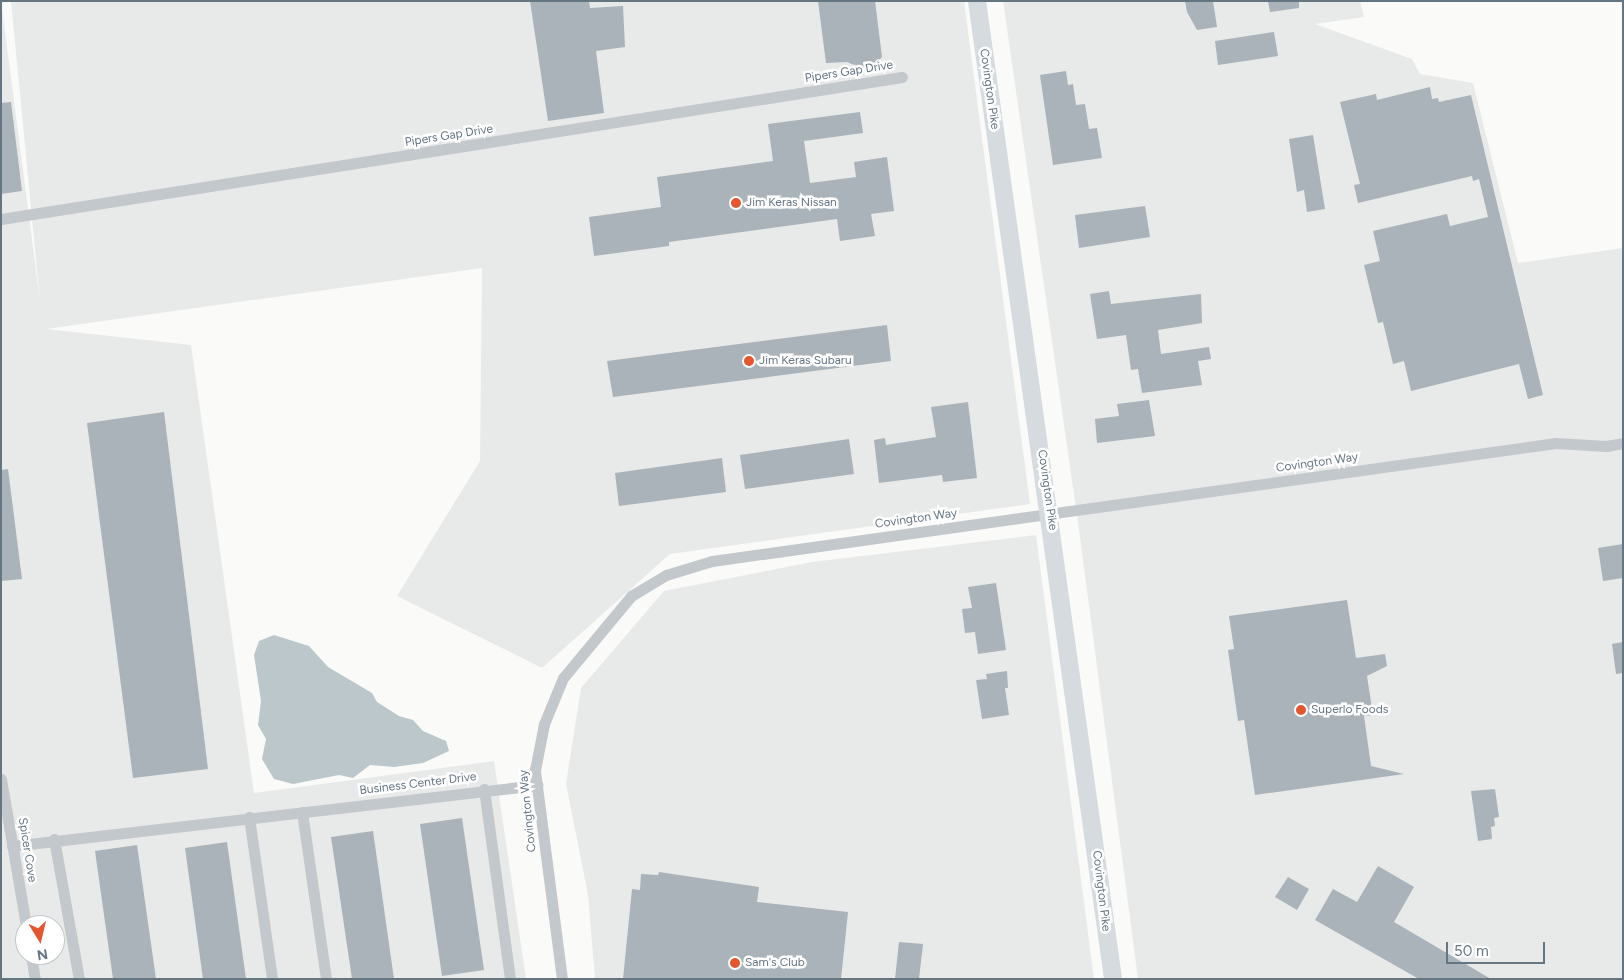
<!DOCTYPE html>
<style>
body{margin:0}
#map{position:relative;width:1624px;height:980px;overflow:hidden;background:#fafaf8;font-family:Figtree,sans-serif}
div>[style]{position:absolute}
.built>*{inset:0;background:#e8e9e9}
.water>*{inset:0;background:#bbc7cb}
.building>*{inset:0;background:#aab3b9}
.minor>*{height:11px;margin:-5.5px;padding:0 5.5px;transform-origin:5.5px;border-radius:5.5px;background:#c3c8cc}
.primary>*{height:18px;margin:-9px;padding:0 9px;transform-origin:9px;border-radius:9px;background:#d6dbdf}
.dots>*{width:14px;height:14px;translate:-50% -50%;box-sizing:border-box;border:2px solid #fff;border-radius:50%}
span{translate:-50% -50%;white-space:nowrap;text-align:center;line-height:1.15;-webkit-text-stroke:5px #fff;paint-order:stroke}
.street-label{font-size:12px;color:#657683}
.poi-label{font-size:12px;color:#657683}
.left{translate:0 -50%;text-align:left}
.frame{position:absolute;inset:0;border:2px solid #657683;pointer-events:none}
.north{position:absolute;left:15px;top:915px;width:50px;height:50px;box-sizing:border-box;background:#fff;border:1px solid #c1c8cd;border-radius:50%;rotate:171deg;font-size:14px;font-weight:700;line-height:20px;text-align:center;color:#657683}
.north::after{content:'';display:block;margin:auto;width:18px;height:22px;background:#e4572e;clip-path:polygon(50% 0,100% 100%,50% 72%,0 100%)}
.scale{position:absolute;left:1446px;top:942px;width:99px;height:22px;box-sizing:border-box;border:2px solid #657683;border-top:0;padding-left:6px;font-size:15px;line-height:18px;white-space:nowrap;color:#657683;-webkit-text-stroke:4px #fff;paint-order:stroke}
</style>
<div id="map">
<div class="built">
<div style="clip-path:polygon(evenodd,1px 1px,40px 301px,11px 1px,964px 1px,1030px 504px,670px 554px,542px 668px,397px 596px,480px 461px,482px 268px,46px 329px,191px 345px,254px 793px,494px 761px,526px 979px,1px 979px,1px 1px,25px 925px,55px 925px,55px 955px,25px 955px,25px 925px)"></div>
<div style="clip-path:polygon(1003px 1px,1360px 1px,1364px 17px,1315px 24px,1412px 59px,1420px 74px,1473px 83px,1518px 263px,1623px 248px,1623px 979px,1138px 979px,1078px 522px)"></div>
<div style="clip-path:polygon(1036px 535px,1094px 979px,595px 979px,588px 895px,566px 784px,581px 688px,664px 591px,812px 562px)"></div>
</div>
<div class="water">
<div style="clip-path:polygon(274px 635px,309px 646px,328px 667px,372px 693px,377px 702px,399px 716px,413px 720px,423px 731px,446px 741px,449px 751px,423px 763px,394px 767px,370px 765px,353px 778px,339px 775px,293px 784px,274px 779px,262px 759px,266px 739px,258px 725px,261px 701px,254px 655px,259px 641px)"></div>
</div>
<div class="building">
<div style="clip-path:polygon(530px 1px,589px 1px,590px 8px,623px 6px,625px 47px,596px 51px,604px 113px,548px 121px)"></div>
<div style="clip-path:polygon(818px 1px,875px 1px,882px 57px,868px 71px,847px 62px,826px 63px)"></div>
<div style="clip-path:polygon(1185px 1px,1213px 1px,1217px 27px,1197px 30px,1187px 12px)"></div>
<div style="clip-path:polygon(1268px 1px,1299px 1px,1299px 8px,1270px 12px)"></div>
<div style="clip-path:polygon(1274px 32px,1278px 56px,1218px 65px,1215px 41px)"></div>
<div style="clip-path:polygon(1066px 71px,1068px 85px,1073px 84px,1076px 105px,1085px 104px,1089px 129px,1097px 128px,1102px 158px,1053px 165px,1040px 75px)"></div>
<div style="clip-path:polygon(1430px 87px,1432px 99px,1438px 98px,1439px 102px,1471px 95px,1543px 395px,1528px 399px,1519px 364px,1411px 391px,1404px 361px,1393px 364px,1383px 322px,1378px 323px,1364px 265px,1380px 261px,1373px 231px,1447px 214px,1450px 226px,1488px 217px,1479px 179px,1473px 181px,1472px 176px,1358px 203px,1354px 185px,1360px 184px,1340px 102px,1376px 94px,1377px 100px)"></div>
<div style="clip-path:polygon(11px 102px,22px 191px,1px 194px,1px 103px)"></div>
<div style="clip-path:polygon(860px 112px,863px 133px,804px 141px,810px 183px,856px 177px,854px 162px,887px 157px,894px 211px,871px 214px,875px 236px,840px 241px,837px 219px,669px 242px,669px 246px,594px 256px,589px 217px,661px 207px,657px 177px,773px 161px,768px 124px)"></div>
<div style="clip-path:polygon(1313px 135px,1325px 209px,1307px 212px,1304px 190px,1297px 192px,1289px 139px)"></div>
<div style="clip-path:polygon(1145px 206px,1150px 237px,1079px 248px,1075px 215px)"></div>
<div style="clip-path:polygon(1109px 291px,1111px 304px,1201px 294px,1202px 323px,1158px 330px,1161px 354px,1209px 347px,1211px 359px,1198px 361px,1202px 385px,1142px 393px,1138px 369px,1131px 370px,1126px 335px,1097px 339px,1090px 294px)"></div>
<div style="clip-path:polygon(887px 325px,891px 361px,613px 397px,607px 361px)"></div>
<div style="clip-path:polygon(1149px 400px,1155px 436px,1097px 443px,1095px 419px,1119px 416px,1117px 404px)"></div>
<div style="clip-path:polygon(968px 402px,977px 478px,943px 482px,942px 475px,879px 483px,874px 440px,885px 438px,886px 445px,936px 437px,931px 407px)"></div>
<div style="clip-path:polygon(164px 412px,208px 769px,133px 778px,87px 423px)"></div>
<div style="clip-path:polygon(849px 439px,854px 474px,745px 489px,740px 455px)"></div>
<div style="clip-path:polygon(722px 458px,726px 492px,619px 506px,615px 473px)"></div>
<div style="clip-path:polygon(8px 469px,22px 579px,1px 581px,1px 470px)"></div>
<div style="clip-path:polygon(1623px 544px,1623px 578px,1603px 581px,1598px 548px)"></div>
<div style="clip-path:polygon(996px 583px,1006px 650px,978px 654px,975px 632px,965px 633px,962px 609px,972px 608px,968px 587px)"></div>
<div style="clip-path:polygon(1347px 600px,1356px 658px,1385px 654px,1387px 666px,1367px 676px,1373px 715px,1364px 716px,1371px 766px,1404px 774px,1255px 795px,1244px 720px,1238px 721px,1228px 650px,1234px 649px,1229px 616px)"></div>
<div style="clip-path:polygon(1623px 642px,1623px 673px,1616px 674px,1612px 644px)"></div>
<div style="clip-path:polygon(1007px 671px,1008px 688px,1005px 688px,1009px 715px,982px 719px,976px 680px,987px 679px,986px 674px)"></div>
<div style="clip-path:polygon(1495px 789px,1499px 817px,1494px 818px,1495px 826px,1491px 827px,1492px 839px,1478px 841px,1471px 791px)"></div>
<div style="clip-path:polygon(462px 818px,484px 970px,442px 976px,420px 824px)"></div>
<div style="clip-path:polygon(373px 831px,394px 979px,352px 979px,331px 837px)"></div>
<div style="clip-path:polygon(227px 842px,246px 979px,203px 979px,185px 848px)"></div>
<div style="clip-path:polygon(137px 845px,156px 979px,113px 979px,95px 851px)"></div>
<div style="clip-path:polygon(1378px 866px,1414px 887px,1394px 922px,1491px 979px,1419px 979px,1315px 920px,1333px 889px,1357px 902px)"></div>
<div style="clip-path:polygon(659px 872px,759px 887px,757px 902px,848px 912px,841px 979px,623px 979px,632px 889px,640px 890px,641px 874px,658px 875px)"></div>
<div style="clip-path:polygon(1288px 877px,1309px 889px,1297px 910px,1275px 897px)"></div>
<div style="clip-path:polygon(899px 942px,923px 944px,919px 979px,895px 979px)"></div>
</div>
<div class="minor">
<div style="left:1px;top:219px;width:912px;rotate:-8.96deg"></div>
<div style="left:1px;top:779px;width:148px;rotate:80.3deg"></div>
<div style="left:484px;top:789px;width:192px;rotate:82.2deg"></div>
<div style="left:302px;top:812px;width:169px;rotate:81.8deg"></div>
<div style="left:249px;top:817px;width:164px;rotate:81.9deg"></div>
<div style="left:54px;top:839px;width:142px;rotate:79.9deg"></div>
<div style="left:12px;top:846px;width:529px;rotate:-6.63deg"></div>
<div style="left:31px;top:955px;width:24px;rotate:81deg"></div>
<div style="left:562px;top:979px;width:211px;rotate:-97.4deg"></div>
<div style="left:535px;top:770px;width:47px;rotate:-78.9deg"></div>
<div style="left:544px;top:724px;width:50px;rotate:-67.6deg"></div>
<div style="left:563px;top:678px;width:107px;rotate:-50.3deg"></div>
<div style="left:631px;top:596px;width:41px;rotate:-31deg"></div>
<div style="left:666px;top:575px;width:48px;rotate:-16.9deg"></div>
<div style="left:712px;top:561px;width:852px;rotate:-7.96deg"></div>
<div style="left:1556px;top:443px;width:50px;rotate:3.4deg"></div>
<div style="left:1606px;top:446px;width:17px;rotate:-10deg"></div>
</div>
<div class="primary">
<div style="left:977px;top:1px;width:987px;rotate:82.08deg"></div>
</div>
<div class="dots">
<div style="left:736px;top:203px;background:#e4572e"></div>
<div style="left:749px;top:361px;background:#e4572e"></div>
<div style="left:1301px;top:710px;background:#e4572e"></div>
<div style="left:735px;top:963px;background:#e4572e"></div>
</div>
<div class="street-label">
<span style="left:849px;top:72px;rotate:-9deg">Pipers Gap Drive</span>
<span style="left:989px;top:89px;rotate:82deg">Covington Pike</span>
<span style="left:449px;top:136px;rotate:-9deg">Pipers Gap Drive</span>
<span style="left:1317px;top:463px;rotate:-8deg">Covington Way</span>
<span style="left:1047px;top:490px;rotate:82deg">Covington Pike</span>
<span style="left:916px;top:519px;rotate:-8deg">Covington Way</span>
<span style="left:418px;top:784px;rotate:-7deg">Business Center Drive</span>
<span style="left:528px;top:811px;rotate:-96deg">Covington Way</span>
<span style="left:27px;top:850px;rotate:81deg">Spicer Cove</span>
<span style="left:1101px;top:891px;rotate:83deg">Covington Pike</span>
</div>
<div class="poi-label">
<span class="left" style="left:746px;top:203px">Jim Keras Nissan</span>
<span class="left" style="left:759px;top:361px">Jim Keras Subaru</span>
<span class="left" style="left:1311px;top:710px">Superlo Foods</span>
<span class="left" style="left:745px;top:963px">Sam's Club</span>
</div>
<div class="frame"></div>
<div class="north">N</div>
<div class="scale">50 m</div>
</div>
